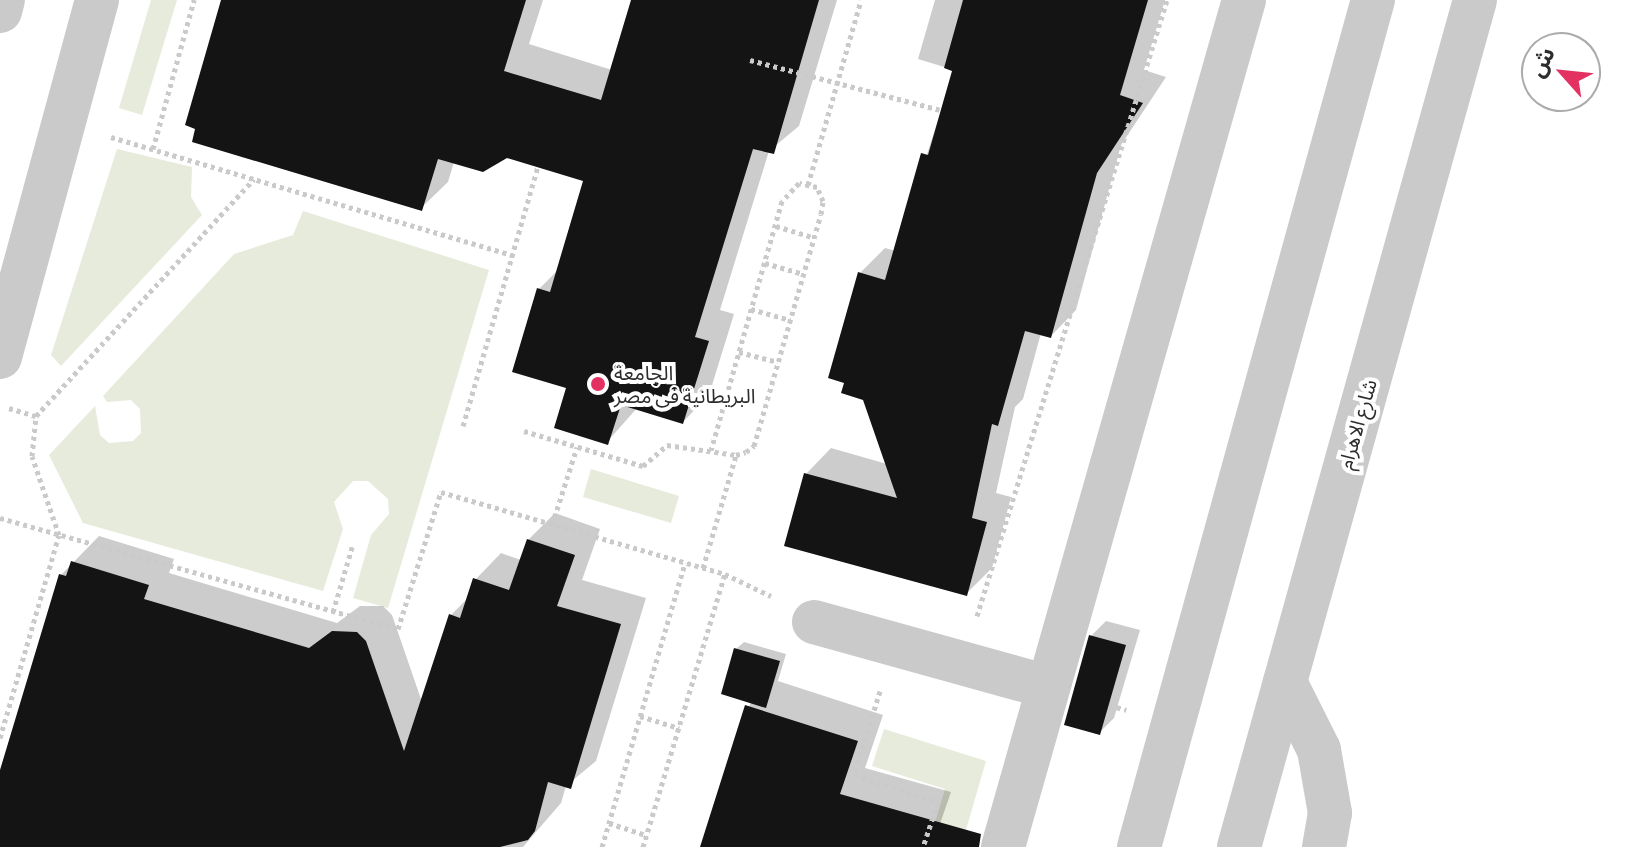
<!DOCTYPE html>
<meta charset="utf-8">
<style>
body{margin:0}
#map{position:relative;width:1633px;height:847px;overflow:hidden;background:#fff;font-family:Commissioner,"Noto Sans Arabic",sans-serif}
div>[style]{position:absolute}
.green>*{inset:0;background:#e7ebdb}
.shadow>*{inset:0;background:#0003}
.building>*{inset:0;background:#141414}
.path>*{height:5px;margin-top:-2.5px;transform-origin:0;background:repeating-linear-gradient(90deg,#cacaca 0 4px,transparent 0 8px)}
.minor>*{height:44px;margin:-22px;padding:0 22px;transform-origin:22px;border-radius:22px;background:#cacaca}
.dots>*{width:22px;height:22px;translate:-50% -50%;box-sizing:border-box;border:4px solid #fff;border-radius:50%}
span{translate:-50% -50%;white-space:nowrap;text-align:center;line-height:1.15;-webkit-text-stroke:8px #fff;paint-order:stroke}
.poi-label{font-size:20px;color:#2d2d2d}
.left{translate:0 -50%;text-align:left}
.street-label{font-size:20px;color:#2d2d2d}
.north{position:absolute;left:1521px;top:32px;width:80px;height:80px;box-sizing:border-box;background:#fff;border:2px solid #ababab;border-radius:50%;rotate:297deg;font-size:22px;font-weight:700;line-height:32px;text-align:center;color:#2d2d2d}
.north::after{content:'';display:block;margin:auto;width:28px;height:36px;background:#e33162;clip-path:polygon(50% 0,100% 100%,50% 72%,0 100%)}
</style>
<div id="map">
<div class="green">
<div style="clip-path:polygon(151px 0,177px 0,142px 115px,119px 108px)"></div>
<div style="clip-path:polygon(117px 149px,192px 167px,191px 197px,202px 215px,61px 366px,51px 355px)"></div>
<div style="clip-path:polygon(303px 211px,489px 270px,388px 608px,353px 598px,371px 535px,389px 514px,388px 499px,368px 481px,353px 481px,334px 502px,343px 529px,323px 591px,83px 523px,49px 455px,95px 406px,100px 435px,109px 443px,133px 441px,141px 433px,140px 409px,131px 400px,107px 402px,103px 396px,234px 254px,293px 235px)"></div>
<div style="clip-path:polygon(591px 469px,679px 496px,671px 523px,583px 497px)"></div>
<div style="clip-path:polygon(884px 729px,986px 761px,961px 847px,928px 847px,945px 789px,872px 766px)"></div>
</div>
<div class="shadow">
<div style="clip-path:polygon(223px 0,543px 0,529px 44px,612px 70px,633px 0,837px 0,799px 126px,769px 151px,720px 310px,734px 314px,709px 395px,683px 422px,637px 408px,607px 442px,568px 387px,539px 289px,559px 269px,586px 180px,506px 155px,454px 162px,448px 182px,421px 208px)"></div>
<div style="clip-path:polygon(935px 0,1165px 0,1144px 70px,1166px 77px,1121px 145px,1076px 310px,1051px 336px,1041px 333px,1023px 399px,1015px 407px,996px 493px,1011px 497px,992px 568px,966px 594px,806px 474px,831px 448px,887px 464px,860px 273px,885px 248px,896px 251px,954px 70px,918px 59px)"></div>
<div style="clip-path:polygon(555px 513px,600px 529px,582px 580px,646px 598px,596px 761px,566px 786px,561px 803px,523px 847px,0 847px,0 777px,61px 575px,99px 536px,174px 559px,169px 573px,337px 623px,360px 606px,383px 606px,392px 615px,422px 702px,451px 615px,470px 596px,475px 580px,501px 553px,521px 560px,528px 540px)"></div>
<div style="clip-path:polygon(1106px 621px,1140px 630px,1114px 718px,1099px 733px,1091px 636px)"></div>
<div style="clip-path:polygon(744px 642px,786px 654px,778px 681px,883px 715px,865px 768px,951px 792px,932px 847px,703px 847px,751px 701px,736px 649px)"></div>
</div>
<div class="building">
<div style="clip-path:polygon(221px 0,526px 0,504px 71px,601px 100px,631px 0,819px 0,774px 154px,753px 149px,695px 337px,709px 341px,683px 424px,621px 405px,608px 445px,554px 428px,566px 388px,512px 372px,537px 288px,550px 292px,583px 181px,507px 158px,483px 172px,438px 159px,422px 211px,192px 142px,195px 129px,185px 125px)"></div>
<div style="clip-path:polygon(963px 0,1148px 0,1120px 95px,1143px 103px,1097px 173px,1051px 338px,1025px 331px,998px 426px,992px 424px,972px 518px,987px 522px,967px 596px,784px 546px,804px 473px,897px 498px,863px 400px,841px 393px,844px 383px,828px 378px,858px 272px,885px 280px,921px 153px,928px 155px,952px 71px,944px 68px)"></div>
<div style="clip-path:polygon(527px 539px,575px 555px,557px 606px,621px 624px,571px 789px,548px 782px,535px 831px,528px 840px,500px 847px,0 847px,0 770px,59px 574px,66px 576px,71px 561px,149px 585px,144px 599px,309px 648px,332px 631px,357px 632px,366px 641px,404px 751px,449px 614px,460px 618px,473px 578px,509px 590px)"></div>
<div style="clip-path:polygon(1089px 635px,1126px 645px,1100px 735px,1064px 725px)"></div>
<div style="clip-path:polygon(734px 648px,780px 661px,766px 708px,721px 694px)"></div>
<div style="clip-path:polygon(745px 705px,858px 741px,840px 794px,981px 834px,979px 847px,700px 847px)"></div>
</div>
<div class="path">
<div style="left:750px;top:60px;width:196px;rotate:14.7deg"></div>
<div style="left:111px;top:137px;width:419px;rotate:16.4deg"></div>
<div style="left:153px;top:149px;width:155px;rotate:-74.6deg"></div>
<div style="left:808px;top:185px;width:192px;rotate:-74deg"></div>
<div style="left:776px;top:226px;width:39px;rotate:17deg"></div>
<div style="left:765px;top:263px;width:40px;rotate:16deg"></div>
<div style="left:751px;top:309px;width:41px;rotate:15.8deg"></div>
<div style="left:739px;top:352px;width:40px;rotate:14.4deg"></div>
<div style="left:9px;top:408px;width:28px;rotate:17deg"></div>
<div style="left:36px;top:416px;width:322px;rotate:-47.4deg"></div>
<div style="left:463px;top:426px;width:270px;rotate:-73.9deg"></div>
<div style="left:524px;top:431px;width:124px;rotate:16.4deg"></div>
<div style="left:643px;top:466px;width:32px;rotate:-41deg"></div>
<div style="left:667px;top:445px;width:70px;rotate:8.2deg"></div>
<div style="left:736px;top:455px;width:10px;rotate:-17deg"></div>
<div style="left:746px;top:452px;width:10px;rotate:-37deg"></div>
<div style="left:754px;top:446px;width:241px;rotate:-73.9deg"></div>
<div style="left:821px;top:214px;width:13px;rotate:-81deg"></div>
<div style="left:823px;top:201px;width:15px;rotate:-113deg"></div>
<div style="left:817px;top:187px;width:18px;rotate:-167deg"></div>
<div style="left:799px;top:183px;width:25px;rotate:133deg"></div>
<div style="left:782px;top:201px;width:259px;rotate:105.9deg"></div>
<div style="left:0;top:518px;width:413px;rotate:15.6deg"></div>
<div style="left:398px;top:629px;width:144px;rotate:-72.6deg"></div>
<div style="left:441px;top:492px;width:296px;rotate:16.1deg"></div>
<div style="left:725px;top:574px;width:51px;rotate:25.6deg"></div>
<div style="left:552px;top:525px;width:82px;rotate:-72.2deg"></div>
<div style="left:703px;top:568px;width:118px;rotate:-73.7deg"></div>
<div style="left:333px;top:612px;width:71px;rotate:-73.6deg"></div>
<div style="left:977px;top:616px;width:645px;rotate:-72.86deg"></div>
<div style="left:880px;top:691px;width:88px;rotate:107.2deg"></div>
<div style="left:854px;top:775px;width:88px;rotate:17.8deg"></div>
<div style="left:938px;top:802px;width:47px;rotate:108.4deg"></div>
<div style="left:1109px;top:705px;width:18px;rotate:16deg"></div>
<div style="left:640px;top:716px;width:41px;rotate:17.1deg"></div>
<div style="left:0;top:738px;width:211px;rotate:-73.8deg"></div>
<div style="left:59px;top:535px;width:83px;rotate:-108.9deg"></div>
<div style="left:32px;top:456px;width:40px;rotate:-84.3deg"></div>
<div style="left:609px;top:823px;width:39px;rotate:18deg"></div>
<div style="left:602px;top:847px;width:296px;rotate:-73.7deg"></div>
<div style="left:643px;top:847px;width:285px;rotate:-73.3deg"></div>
</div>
<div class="minor">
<div style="left:0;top:11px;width:11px;rotate:-75deg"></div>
<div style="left:0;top:357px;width:370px;rotate:-74.8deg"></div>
<div style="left:814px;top:622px;width:243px;rotate:15.5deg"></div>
<div style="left:1285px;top:682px;width:76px;rotate:63.4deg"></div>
<div style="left:1319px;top:750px;width:64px;rotate:80.1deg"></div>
<div style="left:1330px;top:813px;width:35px;rotate:100deg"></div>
<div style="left:1003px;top:847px;width:881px;rotate:-74.12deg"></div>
<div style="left:1139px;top:847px;width:879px;rotate:-74.56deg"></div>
<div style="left:1239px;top:847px;width:879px;rotate:-74.43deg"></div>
</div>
<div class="dots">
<div style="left:598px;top:384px;background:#e33162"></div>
</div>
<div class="poi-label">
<span class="left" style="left:614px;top:384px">الجامعة<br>البريطانية فى مصر</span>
</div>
<div class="street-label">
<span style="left:1357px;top:424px;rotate:-74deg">شارع الاهرام</span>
</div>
<div class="north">ش</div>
</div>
